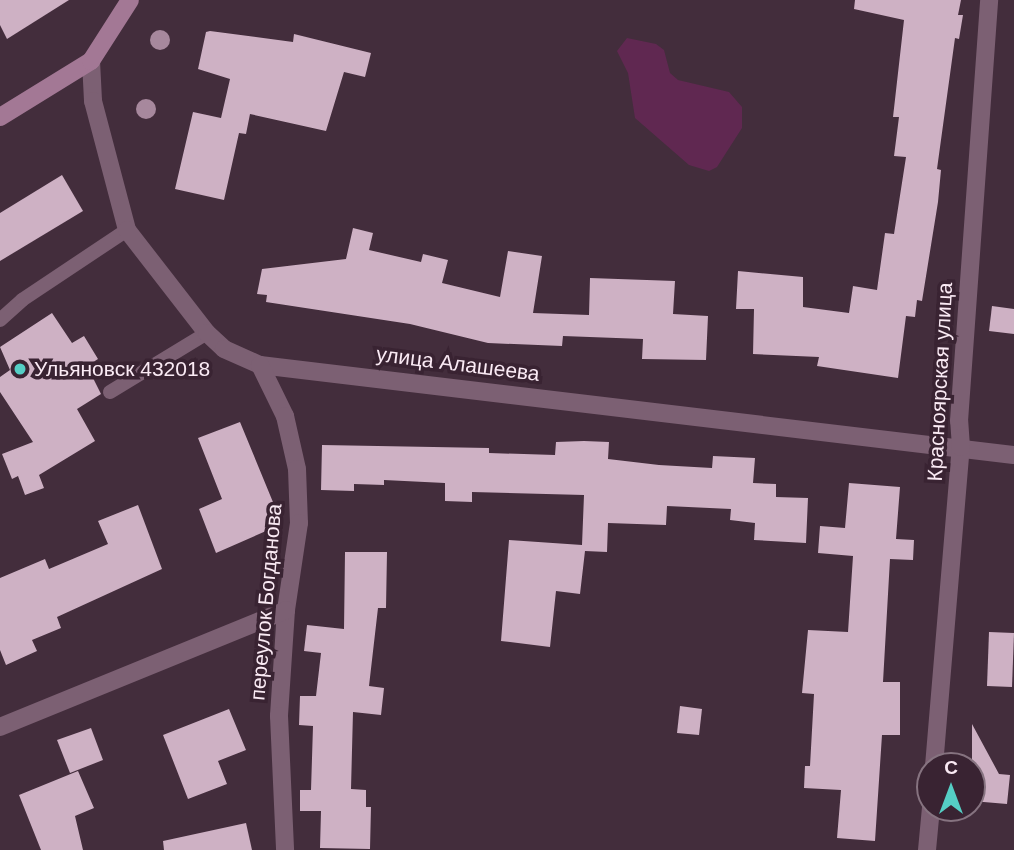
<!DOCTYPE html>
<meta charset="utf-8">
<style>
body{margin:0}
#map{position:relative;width:1014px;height:850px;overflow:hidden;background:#432d3c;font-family:Arial,sans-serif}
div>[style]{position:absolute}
.green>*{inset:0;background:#602851}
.building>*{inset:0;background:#ceb1c4}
.service>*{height:14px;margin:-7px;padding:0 7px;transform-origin:7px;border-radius:7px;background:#7c6073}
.minor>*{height:18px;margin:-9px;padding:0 9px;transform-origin:9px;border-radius:9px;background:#7c6073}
.secondary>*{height:18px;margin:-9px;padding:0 9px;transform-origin:9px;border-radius:9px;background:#a37895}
.trees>*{width:20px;height:20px;margin:-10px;border-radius:50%;background:#a7889d}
.dots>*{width:19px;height:19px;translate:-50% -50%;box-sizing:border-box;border:4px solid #392332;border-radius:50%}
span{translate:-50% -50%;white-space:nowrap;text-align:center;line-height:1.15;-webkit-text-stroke:7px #392332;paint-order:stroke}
.street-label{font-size:21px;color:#faeaf4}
.poi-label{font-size:21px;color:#faeaf4}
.left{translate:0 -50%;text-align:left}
.north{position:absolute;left:916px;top:752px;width:70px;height:70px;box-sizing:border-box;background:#392332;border:2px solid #867380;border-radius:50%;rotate:0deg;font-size:19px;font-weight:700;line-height:28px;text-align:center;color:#faeaf4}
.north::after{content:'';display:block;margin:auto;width:24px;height:32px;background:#55cec5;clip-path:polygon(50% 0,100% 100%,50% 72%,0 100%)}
</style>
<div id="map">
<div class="green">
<div style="clip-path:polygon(627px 38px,656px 44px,664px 50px,670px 73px,678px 80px,729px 92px,742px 107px,742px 128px,717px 167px,709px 171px,689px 165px,635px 118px,628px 73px,617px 51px)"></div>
</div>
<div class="building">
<div style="clip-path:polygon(0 0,69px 0,7px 39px,0 25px)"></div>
<div style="clip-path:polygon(855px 0,961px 0,958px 15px,963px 15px,959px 39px,955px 38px,937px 169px,941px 170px,938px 202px,922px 301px,917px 300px,915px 317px,906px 316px,898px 378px,817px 366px,819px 357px,753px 354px,754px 309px,736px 309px,738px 271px,803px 277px,803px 307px,849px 313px,853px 286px,877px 290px,885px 233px,894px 234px,906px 157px,894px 156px,899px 117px,893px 117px,904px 20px,854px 9px)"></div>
<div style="clip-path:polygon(210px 31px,293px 42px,294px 34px,371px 53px,365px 77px,344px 72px,326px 131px,250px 114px,246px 134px,239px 133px,224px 200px,175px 189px,193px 112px,221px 118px,230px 79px,198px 69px,206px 32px)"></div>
<div style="clip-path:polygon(62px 175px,83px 211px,0 261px,0 213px)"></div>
<div style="clip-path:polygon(353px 228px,373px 233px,369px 250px,421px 262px,423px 254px,448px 260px,442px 283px,500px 297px,508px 251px,542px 256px,533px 313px,589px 315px,590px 278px,675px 281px,673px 314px,708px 316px,706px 360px,642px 359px,643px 339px,563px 336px,562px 346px,488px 343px,410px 324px,266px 302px,267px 295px,257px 294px,262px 269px,346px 259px)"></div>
<div style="clip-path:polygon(992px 306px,1014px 309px,1014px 334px,989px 331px)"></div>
<div style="clip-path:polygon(52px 313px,72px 343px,84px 336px,98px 359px,87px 366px,101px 394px,77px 409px,95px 441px,39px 475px,44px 488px,25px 495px,18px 476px,12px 479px,2px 454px,33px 442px,0 392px,0 377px,10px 370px,0 347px)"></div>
<div style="clip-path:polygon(240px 422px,282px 524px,216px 553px,199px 509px,222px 499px,198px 438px)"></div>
<div style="clip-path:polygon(584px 441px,609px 442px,608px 459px,659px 465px,712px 468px,713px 456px,755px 458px,753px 483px,776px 484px,776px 497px,808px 498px,806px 543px,754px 540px,755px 523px,730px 520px,731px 509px,667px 506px,666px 525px,608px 523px,607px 552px,585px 551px,580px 594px,556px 591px,550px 647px,501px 641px,509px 540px,582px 545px,584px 495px,472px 492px,472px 502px,445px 501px,445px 483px,384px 480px,384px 485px,354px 484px,354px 491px,321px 490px,322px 445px,489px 448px,489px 453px,555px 455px,556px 442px)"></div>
<div style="clip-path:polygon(849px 483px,900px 487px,896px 539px,914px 540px,913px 560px,890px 559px,883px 682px,900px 682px,900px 735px,882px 735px,875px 841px,837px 838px,841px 790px,804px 788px,805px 766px,810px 766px,814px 694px,802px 693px,808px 630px,848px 632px,853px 556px,818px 553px,820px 526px,845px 528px)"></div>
<div style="clip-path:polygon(138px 505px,162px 569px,57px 617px,61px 628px,32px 640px,37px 651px,6px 665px,0 650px,0 578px,45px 559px,49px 569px,108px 544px,98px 521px)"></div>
<div style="clip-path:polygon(345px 552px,387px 552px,386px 608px,378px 608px,369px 686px,384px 688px,381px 715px,353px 712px,351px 789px,366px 790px,366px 807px,371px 807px,370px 849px,320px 848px,321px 811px,300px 811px,300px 790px,311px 790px,313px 726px,299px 725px,300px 696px,316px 696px,321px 653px,304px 651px,307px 625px,344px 629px)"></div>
<div style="clip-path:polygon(989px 632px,1014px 633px,1012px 687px,987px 686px)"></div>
<div style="clip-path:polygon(680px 706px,702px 709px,699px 735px,677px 733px)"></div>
<div style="clip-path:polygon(229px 709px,246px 750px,218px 761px,227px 784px,188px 799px,163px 735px)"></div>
<div style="clip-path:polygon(972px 724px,999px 774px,1010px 775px,1007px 804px,972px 801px)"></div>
<div style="clip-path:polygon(91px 728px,103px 760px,70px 773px,57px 740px)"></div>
<div style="clip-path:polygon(78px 771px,94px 808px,75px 816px,83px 850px,41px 850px,19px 795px)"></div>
<div style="clip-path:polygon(246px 823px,252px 850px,164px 850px,163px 841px)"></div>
</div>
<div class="service">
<div style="left:0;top:320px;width:30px;rotate:-42deg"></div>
<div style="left:22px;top:300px;width:126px;rotate:-33.7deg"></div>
<div style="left:110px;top:392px;width:114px;rotate:-31.3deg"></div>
</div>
<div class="minor">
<div style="left:91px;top:61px;width:40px;rotate:87.1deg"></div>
<div style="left:93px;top:101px;width:133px;rotate:75.2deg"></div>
<div style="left:127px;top:230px;width:130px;rotate:52.2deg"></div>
<div style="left:207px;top:333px;width:23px;rotate:43deg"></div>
<div style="left:224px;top:349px;width:39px;rotate:24deg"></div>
<div style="left:260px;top:365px;width:759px;rotate:6.81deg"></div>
<div style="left:260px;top:365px;width:57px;rotate:63.9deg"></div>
<div style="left:285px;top:416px;width:54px;rotate:77.2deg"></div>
<div style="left:297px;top:469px;width:54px;rotate:87.9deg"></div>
<div style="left:299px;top:523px;width:88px;rotate:98.5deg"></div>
<div style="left:286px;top:610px;width:106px;rotate:93.8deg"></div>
<div style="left:279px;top:716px;width:134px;rotate:87.4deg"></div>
<div style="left:0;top:727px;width:309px;rotate:-22.2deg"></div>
<div style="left:934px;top:766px;width:320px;rotate:-85.2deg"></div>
<div style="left:961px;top:447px;width:26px;rotate:-94deg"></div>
<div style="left:959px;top:421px;width:422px;rotate:-85.9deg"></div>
<div style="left:927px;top:850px;width:42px;rotate:-84.6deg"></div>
</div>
<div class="secondary">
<div style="left:0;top:117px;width:107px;rotate:-31.6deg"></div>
<div style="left:91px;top:61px;width:72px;rotate:-57.4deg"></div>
</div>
<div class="trees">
<div style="left:160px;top:40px"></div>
<div style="left:146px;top:109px"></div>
</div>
<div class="dots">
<div style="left:20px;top:369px;background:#55cec5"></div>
</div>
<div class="street-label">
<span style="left:458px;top:364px;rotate:7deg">улица Алашеева</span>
<span style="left:940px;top:382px;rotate:-87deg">Красноярская улица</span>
<span style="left:266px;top:602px;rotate:-85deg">переулок Богданова</span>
</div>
<div class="poi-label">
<span class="left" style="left:34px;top:369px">Ульяновск 432018</span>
</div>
<div class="north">С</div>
</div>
